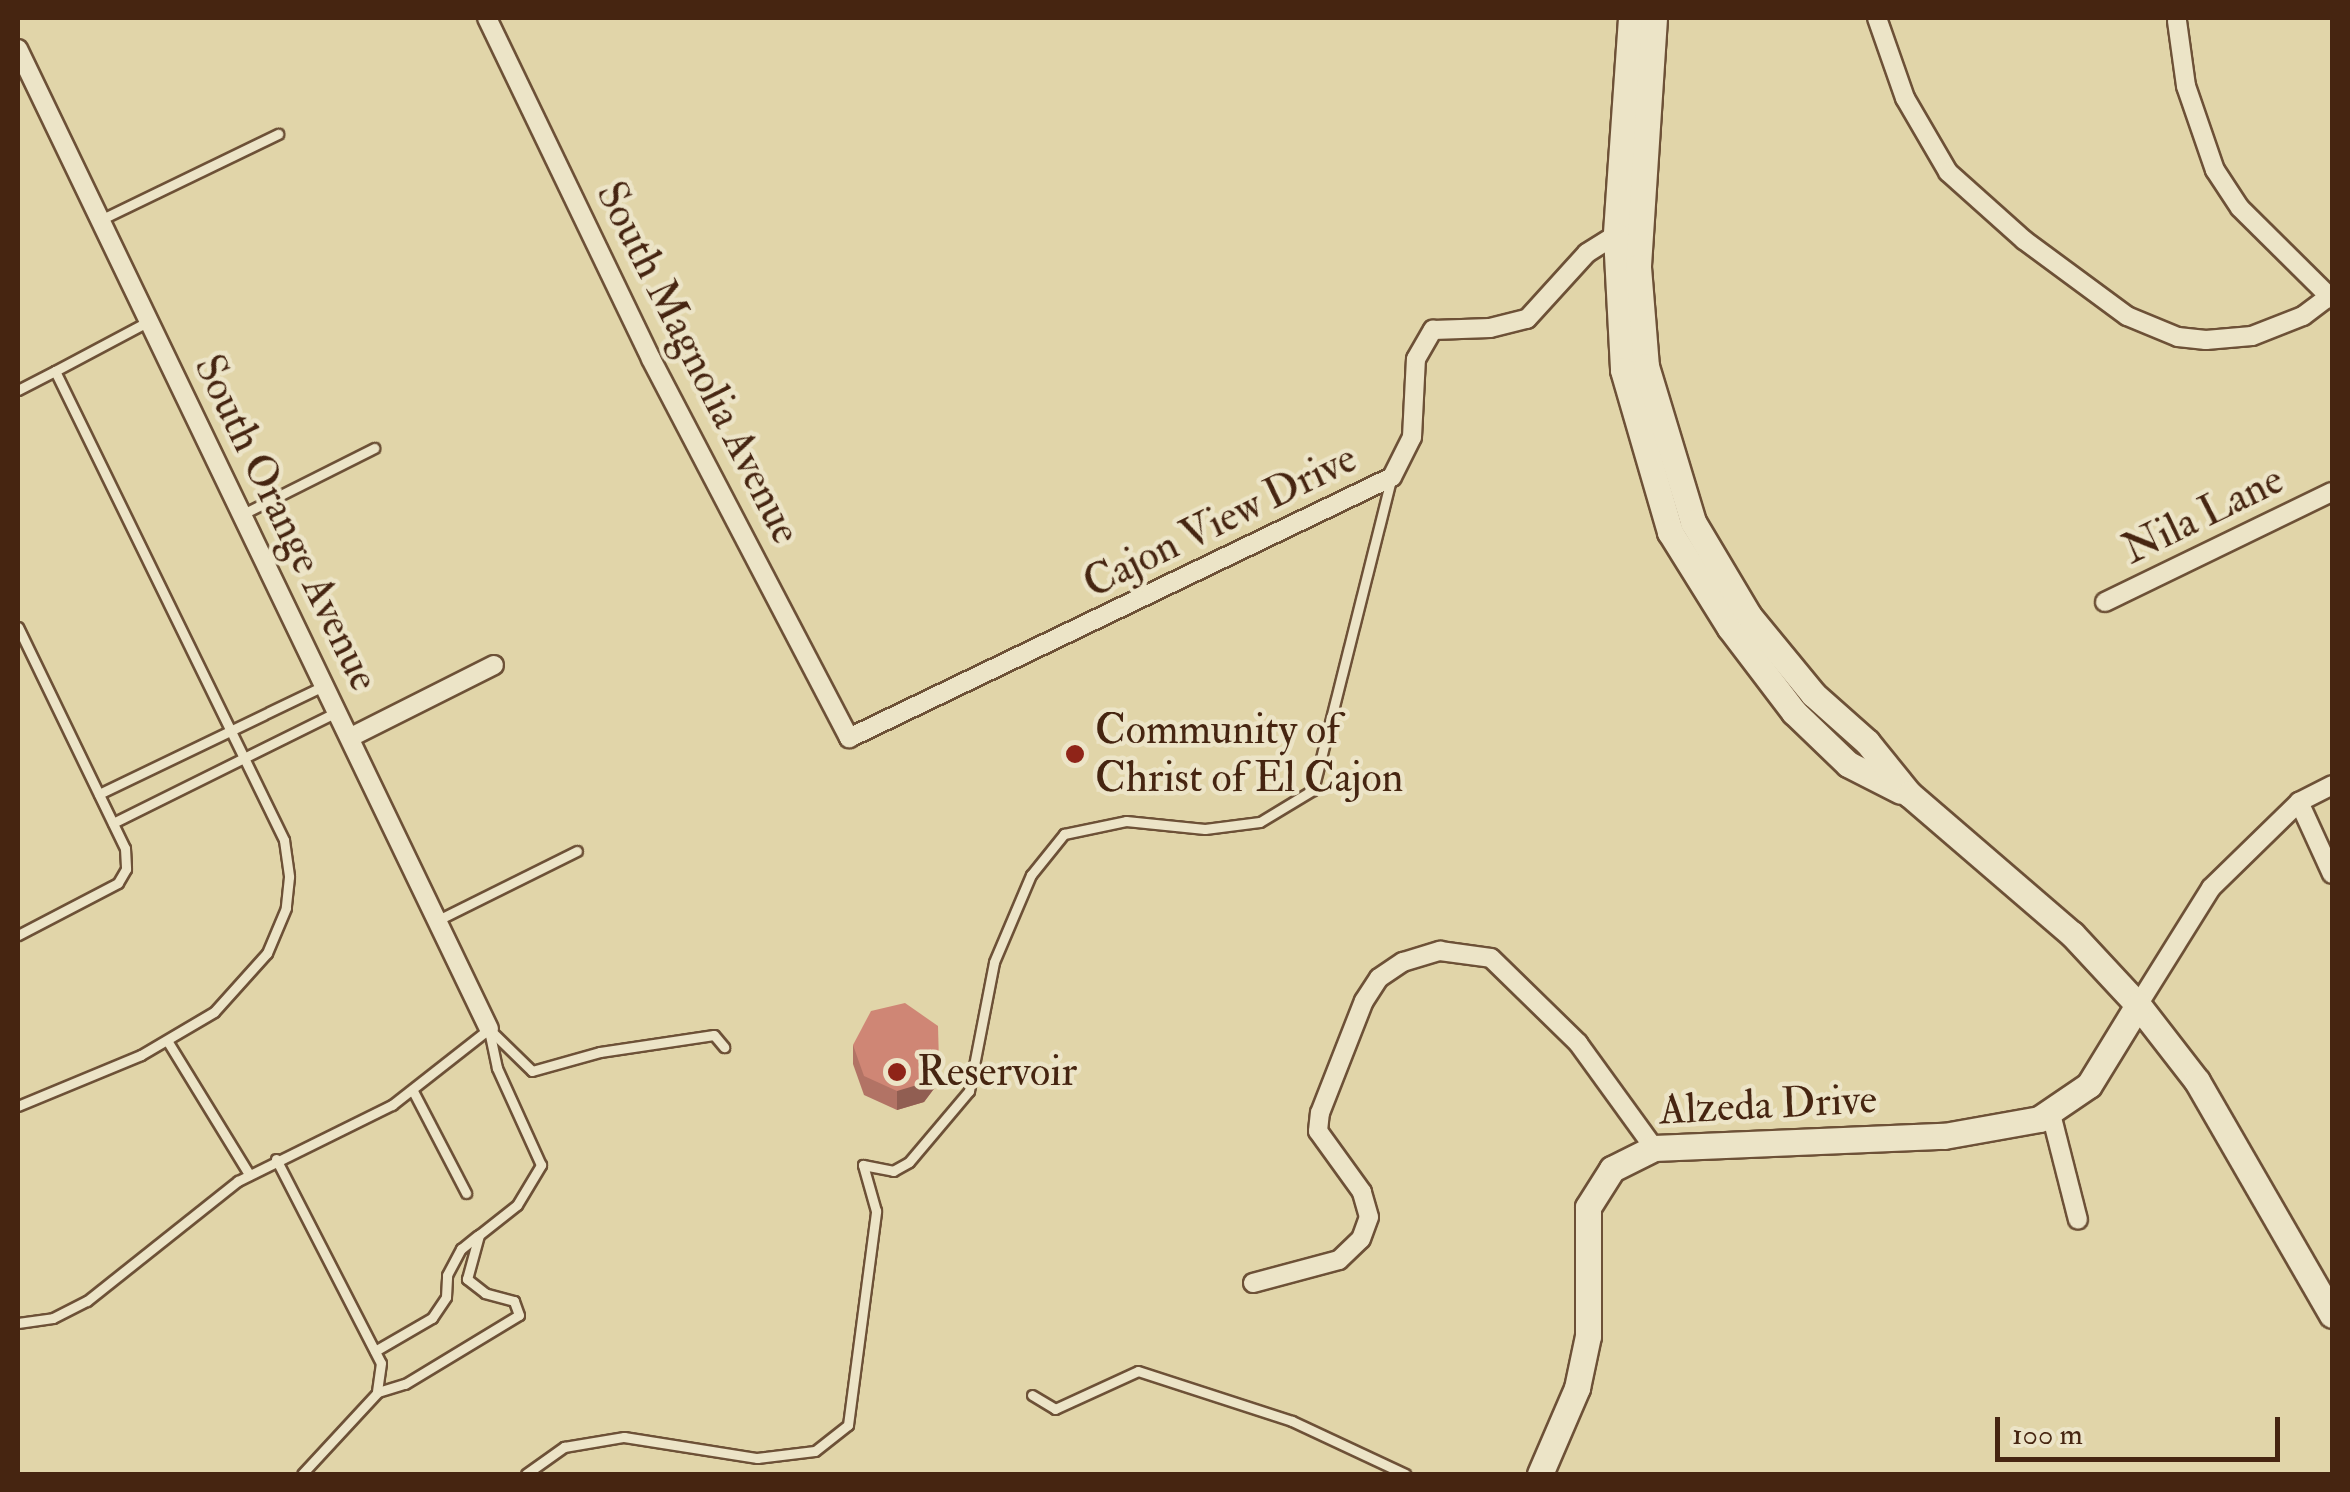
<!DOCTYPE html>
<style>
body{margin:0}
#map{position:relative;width:2350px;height:1492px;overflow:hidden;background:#e1d5a9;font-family:"IM FELL Double Pica",serif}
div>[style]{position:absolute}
.roads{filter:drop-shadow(2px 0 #6d5137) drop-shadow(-2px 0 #6d5137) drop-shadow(0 2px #6d5137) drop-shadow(0 -2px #6d5137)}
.lane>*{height:9px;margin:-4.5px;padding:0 4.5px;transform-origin:4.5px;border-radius:4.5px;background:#ece4c7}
.street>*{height:18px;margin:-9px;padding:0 9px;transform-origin:9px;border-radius:9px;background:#ece4c7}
.secondary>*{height:25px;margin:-12.5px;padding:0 12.5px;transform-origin:12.5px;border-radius:12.5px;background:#ece4c7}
.wall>*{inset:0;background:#b27365}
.shaded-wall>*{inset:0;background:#915e52}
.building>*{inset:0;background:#cf8675}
.dots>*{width:28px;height:28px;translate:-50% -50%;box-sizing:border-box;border:5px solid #ece4c7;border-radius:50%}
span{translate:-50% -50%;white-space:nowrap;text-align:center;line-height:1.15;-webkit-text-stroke:9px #ece4c7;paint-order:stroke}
.street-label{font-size:42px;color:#462511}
.poi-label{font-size:42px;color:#462511}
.left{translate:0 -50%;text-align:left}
.frame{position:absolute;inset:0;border:20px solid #462511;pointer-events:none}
.scale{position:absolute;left:1995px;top:1417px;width:285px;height:45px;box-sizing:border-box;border:5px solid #462511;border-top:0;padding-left:12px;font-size:30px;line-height:35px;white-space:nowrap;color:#462511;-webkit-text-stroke:8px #ece4c7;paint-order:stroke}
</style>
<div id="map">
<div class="roads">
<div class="lane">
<div style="left:100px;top:220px;width:198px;rotate:-25.8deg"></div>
<div style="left:55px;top:371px;width:106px;rotate:-28deg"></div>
<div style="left:18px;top:390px;width:42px;rotate:-27.2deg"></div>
<div style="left:55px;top:371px;width:522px;rotate:63.97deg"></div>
<div style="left:284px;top:840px;width:37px;rotate:82deg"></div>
<div style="left:289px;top:877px;width:31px;rotate:96deg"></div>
<div style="left:286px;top:908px;width:49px;rotate:112.9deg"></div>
<div style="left:267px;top:953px;width:79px;rotate:131.9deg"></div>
<div style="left:214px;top:1012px;width:85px;rotate:149.5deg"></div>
<div style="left:141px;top:1055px;width:133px;rotate:157.5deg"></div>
<div style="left:243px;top:514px;width:147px;rotate:-26.7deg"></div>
<div style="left:18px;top:627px;width:246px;rotate:64.2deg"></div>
<div style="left:125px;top:848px;width:21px;rotate:87deg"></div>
<div style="left:126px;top:869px;width:16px;rotate:120deg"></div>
<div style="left:118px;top:883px;width:113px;rotate:152.5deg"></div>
<div style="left:99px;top:794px;width:249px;rotate:-25.7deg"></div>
<div style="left:113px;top:823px;width:252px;rotate:-26.4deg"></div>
<div style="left:438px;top:920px;width:155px;rotate:-26.4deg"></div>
<div style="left:491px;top:1031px;width:57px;rotate:44.3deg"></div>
<div style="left:532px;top:1071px;width:71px;rotate:-15.6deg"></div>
<div style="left:600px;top:1052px;width:115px;rotate:-8.5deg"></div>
<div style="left:714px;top:1035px;width:16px;rotate:50deg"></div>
<div style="left:168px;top:1042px;width:155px;rotate:58.5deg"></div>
<div style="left:413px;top:1091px;width:115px;rotate:62.5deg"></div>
<div style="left:276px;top:1159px;width:229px;rotate:62.8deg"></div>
<div style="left:381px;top:1363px;width:30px;rotate:98deg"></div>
<div style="left:377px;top:1393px;width:110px;rotate:132.8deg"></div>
<div style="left:18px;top:1323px;width:35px;rotate:-8deg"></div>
<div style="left:53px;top:1318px;width:38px;rotate:-27deg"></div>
<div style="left:87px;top:1301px;width:193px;rotate:-38.5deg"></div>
<div style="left:238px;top:1181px;width:172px;rotate:-26.3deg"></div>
<div style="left:392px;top:1105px;width:123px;rotate:-38.1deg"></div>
<div style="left:375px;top:1351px;width:66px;rotate:-30.1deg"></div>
<div style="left:432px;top:1318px;width:25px;rotate:-56deg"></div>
<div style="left:446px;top:1297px;width:22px;rotate:-87deg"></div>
<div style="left:447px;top:1275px;width:30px;rotate:-62deg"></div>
<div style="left:461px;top:1249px;width:21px;rotate:-39deg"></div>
<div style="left:378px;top:1392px;width:28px;rotate:-17deg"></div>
<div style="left:405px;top:1384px;width:133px;rotate:-31.2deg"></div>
<div style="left:519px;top:1315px;width:15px;rotate:-110deg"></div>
<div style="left:514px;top:1301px;width:30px;rotate:-165deg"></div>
<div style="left:485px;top:1293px;width:23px;rotate:-142deg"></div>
<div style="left:467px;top:1279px;width:46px;rotate:-74.7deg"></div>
<div style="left:479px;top:1235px;width:48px;rotate:-38.3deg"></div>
<div style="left:517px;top:1205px;width:47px;rotate:-59deg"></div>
<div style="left:541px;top:1165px;width:107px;rotate:-114.4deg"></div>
<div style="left:497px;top:1068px;width:40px;rotate:-102deg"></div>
<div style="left:1032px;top:1395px;width:27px;rotate:31deg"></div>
<div style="left:1055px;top:1409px;width:91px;rotate:-24.6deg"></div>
<div style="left:1138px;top:1371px;width:162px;rotate:18deg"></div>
<div style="left:1292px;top:1421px;width:125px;rotate:25.1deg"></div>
<div style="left:526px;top:1474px;width:47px;rotate:-35.4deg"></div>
<div style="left:564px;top:1447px;width:61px;rotate:-9.5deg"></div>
<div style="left:624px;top:1437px;width:135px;rotate:9deg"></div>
<div style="left:757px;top:1458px;width:58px;rotate:-6.9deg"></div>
<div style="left:815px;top:1451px;width:42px;rotate:-38.2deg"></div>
<div style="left:848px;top:1425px;width:216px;rotate:-82.5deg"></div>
<div style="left:876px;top:1211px;width:48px;rotate:-105.8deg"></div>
<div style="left:863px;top:1165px;width:31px;rotate:11deg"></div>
<div style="left:893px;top:1171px;width:18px;rotate:-29deg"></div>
<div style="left:909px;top:1162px;width:93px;rotate:-49.8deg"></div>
<div style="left:969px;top:1091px;width:131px;rotate:-79deg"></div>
<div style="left:994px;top:962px;width:95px;rotate:-67deg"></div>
<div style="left:1031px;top:875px;width:53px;rotate:-51.2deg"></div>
<div style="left:1064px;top:834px;width:63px;rotate:-11.8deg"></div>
<div style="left:1126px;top:821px;width:79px;rotate:5.8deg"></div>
<div style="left:1205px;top:829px;width:55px;rotate:-7.3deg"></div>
<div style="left:1260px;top:822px;width:62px;rotate:-31.1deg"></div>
<div style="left:1313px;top:790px;width:321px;rotate:-75.9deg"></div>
</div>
<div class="street">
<div style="left:487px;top:18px;width:378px;rotate:64.3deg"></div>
<div style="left:651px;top:359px;width:428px;rotate:62.4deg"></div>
<div style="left:849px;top:738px;width:602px;rotate:-25.67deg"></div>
<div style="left:1392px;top:477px;width:45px;rotate:-63.4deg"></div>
<div style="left:1412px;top:437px;width:78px;rotate:-87.1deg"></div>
<div style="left:1416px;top:359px;width:34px;rotate:-60deg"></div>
<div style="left:1433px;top:330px;width:57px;rotate:-2deg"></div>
<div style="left:1490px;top:328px;width:38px;rotate:-14deg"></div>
<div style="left:1527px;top:319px;width:89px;rotate:-47.7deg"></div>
<div style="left:1587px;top:253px;width:34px;rotate:-32deg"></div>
<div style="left:1877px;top:18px;width:85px;rotate:70.7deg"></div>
<div style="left:1905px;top:98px;width:86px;rotate:59.8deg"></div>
<div style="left:1948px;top:172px;width:102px;rotate:41.8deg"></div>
<div style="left:2024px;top:240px;width:128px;rotate:36.4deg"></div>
<div style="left:2127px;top:316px;width:55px;rotate:22.4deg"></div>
<div style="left:2178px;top:337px;width:28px;rotate:6deg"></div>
<div style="left:2206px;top:340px;width:46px;rotate:-5deg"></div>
<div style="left:2252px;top:336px;width:55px;rotate:-21.4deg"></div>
<div style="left:2303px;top:316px;width:31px;rotate:-37deg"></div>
<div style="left:2177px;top:21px;width:66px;rotate:82.1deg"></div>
<div style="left:2186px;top:86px;width:89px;rotate:71deg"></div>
<div style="left:2215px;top:170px;width:45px;rotate:56.7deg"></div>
<div style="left:2240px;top:208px;width:129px;rotate:44.7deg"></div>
<div style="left:18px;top:49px;width:1087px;rotate:64.33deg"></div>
<div style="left:2105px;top:602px;width:252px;rotate:-25.9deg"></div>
<div style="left:351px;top:737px;width:160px;rotate:-26.7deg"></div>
<div style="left:2299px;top:802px;width:79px;rotate:65.4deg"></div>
<div style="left:2138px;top:1005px;width:138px;rotate:-58deg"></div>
<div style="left:2211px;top:888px;width:123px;rotate:-44.3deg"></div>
<div style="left:2299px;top:802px;width:37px;rotate:-27deg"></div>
<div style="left:2051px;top:1114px;width:109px;rotate:75.7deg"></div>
<div style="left:1253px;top:1283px;width:89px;rotate:-15deg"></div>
<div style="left:1339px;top:1260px;width:30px;rotate:-44deg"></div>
<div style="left:1361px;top:1239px;width:23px;rotate:-70deg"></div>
<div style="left:1369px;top:1217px;width:26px;rotate:-106deg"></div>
<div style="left:1362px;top:1192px;width:75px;rotate:-125.8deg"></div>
<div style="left:1318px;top:1131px;width:18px;rotate:-84deg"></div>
<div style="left:1320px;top:1113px;width:120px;rotate:-68.6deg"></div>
<div style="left:1364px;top:1001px;width:27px;rotate:-57deg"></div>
<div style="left:1379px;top:978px;width:29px;rotate:-34deg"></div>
<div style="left:1403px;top:962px;width:39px;rotate:-17deg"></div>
<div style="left:1440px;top:951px;width:51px;rotate:7.8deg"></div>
<div style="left:1491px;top:958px;width:122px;rotate:44.3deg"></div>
<div style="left:1578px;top:1043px;width:130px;rotate:54.1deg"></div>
</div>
<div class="secondary">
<div style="left:1631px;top:18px;width:218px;rotate:94deg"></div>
<div style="left:1616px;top:235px;width:135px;rotate:87deg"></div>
<div style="left:1623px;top:370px;width:169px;rotate:73.8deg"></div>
<div style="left:1670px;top:532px;width:113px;rotate:58deg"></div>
<div style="left:1730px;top:628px;width:106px;rotate:52.7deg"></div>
<div style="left:1794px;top:712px;width:75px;rotate:43.9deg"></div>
<div style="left:1848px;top:764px;width:59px;rotate:27deg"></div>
<div style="left:1654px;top:18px;width:250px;rotate:93.7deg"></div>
<div style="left:1638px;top:267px;width:99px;rotate:85.4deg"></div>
<div style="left:1646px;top:366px;width:163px;rotate:73.2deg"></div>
<div style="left:1693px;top:522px;width:109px;rotate:59.2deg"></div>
<div style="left:1749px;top:616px;width:101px;rotate:50.6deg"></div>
<div style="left:1813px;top:694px;width:72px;rotate:41.6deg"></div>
<div style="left:1867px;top:742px;width:67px;rotate:51.1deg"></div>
<div style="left:1909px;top:794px;width:215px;rotate:40.7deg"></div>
<div style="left:2072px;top:934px;width:97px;rotate:47.1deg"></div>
<div style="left:2138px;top:1005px;width:96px;rotate:52.2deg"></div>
<div style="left:2197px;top:1081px;width:270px;rotate:60deg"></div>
<div style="left:1540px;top:1474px;width:94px;rotate:-66.7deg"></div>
<div style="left:1577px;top:1388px;width:53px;rotate:-78.1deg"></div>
<div style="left:1588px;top:1336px;width:129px;rotate:-90deg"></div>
<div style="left:1588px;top:1207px;width:45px;rotate:-57.7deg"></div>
<div style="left:1612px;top:1169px;width:47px;rotate:-26.6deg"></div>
<div style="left:1654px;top:1148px;width:290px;rotate:-2.4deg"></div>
<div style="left:1944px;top:1136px;width:97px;rotate:-10.1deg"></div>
<div style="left:2039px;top:1119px;width:60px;rotate:-34.2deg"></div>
<div style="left:2089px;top:1085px;width:94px;rotate:-58.5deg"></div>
</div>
</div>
<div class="wall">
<div style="clip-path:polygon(853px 1045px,939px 1082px,924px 1102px,897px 1110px,864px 1095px,853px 1064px)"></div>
</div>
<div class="shaded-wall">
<div style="clip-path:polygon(939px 1063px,939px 1082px,924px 1102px,897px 1110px,897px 1091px)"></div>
</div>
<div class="building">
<div style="clip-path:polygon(905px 1003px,938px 1026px,939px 1063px,924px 1083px,897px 1091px,864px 1076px,853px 1045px,871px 1011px)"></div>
</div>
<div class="dots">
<div style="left:1075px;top:754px;background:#8f2418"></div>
<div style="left:897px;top:1072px;background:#8f2418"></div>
</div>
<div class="street-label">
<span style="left:698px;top:363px;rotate:63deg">South Magnolia Avenue</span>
<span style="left:2203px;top:515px;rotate:-26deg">Nila Lane</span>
<span style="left:1220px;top:521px;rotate:-26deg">Cajon View Drive</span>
<span style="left:286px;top:523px;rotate:64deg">South Orange Avenue</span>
<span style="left:1768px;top:1105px;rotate:-3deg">Alzeda Drive</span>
</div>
<div class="poi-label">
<span class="left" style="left:1095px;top:754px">Community of<br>Christ of El Cajon</span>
<span class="left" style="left:917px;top:1072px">Reservoir</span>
</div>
<div class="frame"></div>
<div class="scale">100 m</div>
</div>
